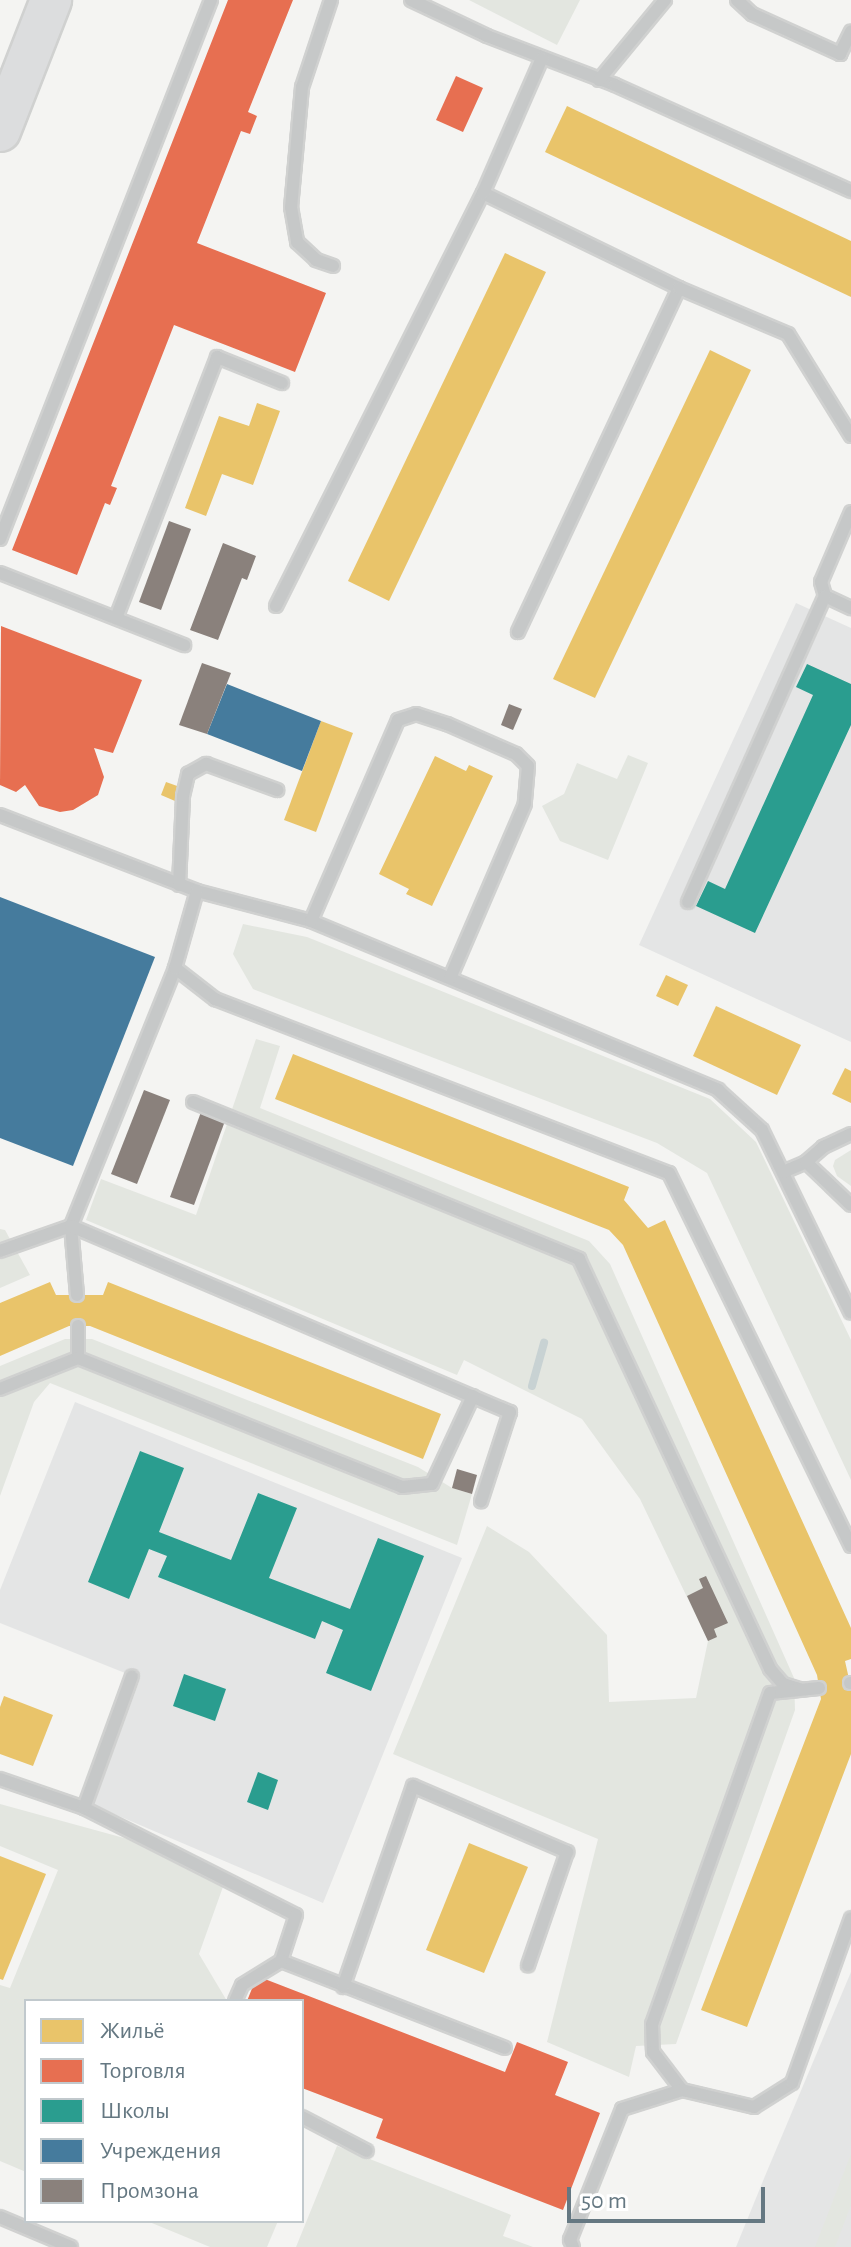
<!DOCTYPE html>
<meta charset="utf-8">
<style>
body{margin:0}
#map{position:relative;width:851px;height:2247px;overflow:hidden;background:#f4f4f2;font-family:"Alegreya Sans",sans-serif}
div>[style]{position:absolute}
.built>*{inset:0;background:#e4e5e5}
.green>*{inset:0;background:#e3e6e0}
.homes>*{inset:0;background:#e9c46a}
.shops>*{inset:0;background:#e76f51}
.schools>*{inset:0;background:#2a9d8f}
.public>*{inset:0;background:#457b9d}
.industry>*{inset:0;background:#8a817c}
.stream>*{height:8px;margin:-4px;padding:0 4px;transform-origin:4px;border-radius:4px;background:#c8d2d3}
.roads{filter:drop-shadow(2px 0 #d0d1d0) drop-shadow(-2px 0 #d0d1d0) drop-shadow(0 2px #d0d1d0) drop-shadow(0 -2px #d0d1d0)}
.lane>*{height:12px;margin:-6px;padding:0 6px;transform-origin:6px;border-radius:6px;background:#c6c8c8}
.primary>*{height:40px;margin:-20px;padding:0 20px;transform-origin:20px;border-radius:20px;background:#dcddde}
span{translate:-50% -50%;white-space:nowrap;text-align:center;line-height:1.15;-webkit-text-stroke:8px #fff;paint-order:stroke}
.legend{position:absolute;left:24px;top:1999px;width:280px;height:224px;box-sizing:border-box;background:#fff;border:2px solid #c1c9cd;margin:0;padding:10px 14px;list-style:none;font-size:24px;color:#657882}
.legend li{display:flex;align-items:center;gap:16px;height:40px}
.legend b{width:40px;border:2px solid #c1c9cd}
.scale{position:absolute;left:567px;top:2187px;width:198px;height:36px;box-sizing:border-box;border:4px solid #657882;border-top:0;padding-left:10px;font-size:24px;line-height:28px;white-space:nowrap;color:#657882;-webkit-text-stroke:6px #fff;paint-order:stroke}
</style>
<div id="map">
<div class="built">
<div style="clip-path:polygon(796px 603px,851px 628px,851px 1042px,639px 945px)"></div>
<div style="clip-path:polygon(75px 1402px,462px 1558px,323px 1903px,93px 1805px,140px 1679px,0 1623px,0 1590px)"></div>
<div style="clip-path:polygon(851px 1972px,851px 2247px,736px 2247px,765px 2176px)"></div>
</div>
<div class="green">
<div style="clip-path:polygon(469px 0,580px 0,557px 45px)"></div>
<div style="clip-path:polygon(628px 755px,648px 763px,608px 860px,560px 841px,542px 806px,564px 794px,577px 763px,617px 779px)"></div>
<div style="clip-path:polygon(243px 924px,307px 937px,710px 1099px,756px 1142px,851px 1340px,851px 1480px,707px 1173px,657px 1143px,253px 989px,233px 954px)"></div>
<div style="clip-path:polygon(256px 1039px,280px 1046px,260px 1108px,589px 1241px,610px 1264px,794px 1678px,795px 1710px,676px 2044px,636px 2046px,629px 2077px,547px 2042px,598px 1839px,393px 1754px,487px 1526px,529px 1552px,607px 1635px,609px 1702px,696px 1698px,708px 1641px,640px 1499px,582px 1419px,464px 1360px,457px 1375px,86px 1220px,101px 1179px,196px 1215px)"></div>
<div style="clip-path:polygon(851px 1150px,851px 1186px,837px 1176px,833px 1166px,835px 1160px)"></div>
<div style="clip-path:polygon(0 1229px,5px 1230px,30px 1275px,0 1288px)"></div>
<div style="clip-path:polygon(65px 1339px,92px 1339px,418px 1467px,452px 1488px,472px 1494px,457px 1545px,50px 1383px,34px 1402px,0 1496px,0 1366px)"></div>
<div style="clip-path:polygon(0 1804px,135px 1841px,224px 1884px,199px 1954px,227px 2001px,26px 2001px,26px 2172px,0 2161px,0 1985px,10px 1988px,58px 1870px,0 1846px)"></div>
<div style="clip-path:polygon(337px 2146px,511px 2215px,503px 2236px,533px 2247px,296px 2247px)"></div>
<div style="clip-path:polygon(851px 2154px,851px 2205px,835px 2247px,815px 2247px)"></div>
<div style="clip-path:polygon(147px 2221px,278px 2221px,267px 2247px,210px 2247px)"></div>
</div>
<div class="homes">
<div style="clip-path:polygon(567px 106px,851px 241px,851px 297px,545px 152px)"></div>
<div style="clip-path:polygon(505px 253px,546px 272px,389px 601px,348px 581px)"></div>
<div style="clip-path:polygon(710px 350px,751px 370px,595px 698px,553px 679px)"></div>
<div style="clip-path:polygon(257px 403px,280px 411px,253px 485px,222px 474px,206px 516px,185px 508px,219px 416px,249px 426px)"></div>
<div style="clip-path:polygon(321px 721px,353px 733px,316px 832px,284px 820px)"></div>
<div style="clip-path:polygon(435px 756px,466px 771px,469px 765px,493px 776px,432px 906px,406px 894px,409px 889px,379px 874px)"></div>
<div style="clip-path:polygon(166px 782px,180px 787px,175px 801px,161px 795px)"></div>
<div style="clip-path:polygon(666px 975px,688px 985px,678px 1006px,656px 996px)"></div>
<div style="clip-path:polygon(716px 1006px,801px 1045px,777px 1095px,693px 1056px)"></div>
<div style="clip-path:polygon(293px 1054px,629px 1187px,624px 1200px,648px 1228px,665px 1220px,851px 1628px,851px 1659px,845px 1661px,851px 1688px,851px 1754px,747px 2027px,701px 2010px,821px 1699px,817px 1675px,623px 1245px,609px 1230px,275px 1099px)"></div>
<div style="clip-path:polygon(845px 1068px,851px 1071px,851px 1103px,832px 1094px)"></div>
<div style="clip-path:polygon(50px 1282px,56px 1295px,103px 1295px,108px 1282px,441px 1414px,423px 1459px,90px 1326px,69px 1326px,0 1356px,0 1303px)"></div>
<div style="clip-path:polygon(4px 1696px,53px 1715px,33px 1766px,0 1754px,0 1707px)"></div>
<div style="clip-path:polygon(469px 1843px,528px 1867px,484px 1973px,426px 1950px)"></div>
<div style="clip-path:polygon(0 1856px,46px 1874px,3px 1980px,0 1979px)"></div>
</div>
<div class="shops">
<div style="clip-path:polygon(228px 0,293px 0,248px 112px,257px 116px,250px 134px,241px 131px,197px 243px,326px 293px,295px 372px,174px 325px,111px 486px,117px 488px,110px 505px,105px 503px,77px 575px,12px 550px)"></div>
<div style="clip-path:polygon(456px 76px,483px 88px,463px 132px,436px 120px)"></div>
<div style="clip-path:polygon(1px 626px,142px 680px,113px 753px,94px 748px,104px 777px,98px 795px,73px 810px,60px 812px,39px 806px,25px 785px,16px 792px,0 785px)"></div>
<div style="clip-path:polygon(257px 1976px,505px 2072px,517px 2042px,568px 2062px,555px 2095px,600px 2113px,563px 2210px,376px 2138px,383px 2119px,302px 2088px,302px 2001px,247px 2001px)"></div>
</div>
<div class="schools">
<div style="clip-path:polygon(807px 664px,851px 684px,851px 725px,755px 933px,696px 906px,708px 881px,725px 889px,813px 695px,796px 687px)"></div>
<div style="clip-path:polygon(140px 1451px,184px 1468px,159px 1532px,231px 1560px,258px 1493px,297px 1508px,269px 1578px,350px 1609px,378px 1538px,424px 1556px,371px 1691px,326px 1673px,343px 1630px,322px 1621px,315px 1639px,158px 1577px,167px 1556px,149px 1549px,129px 1599px,88px 1582px)"></div>
<div style="clip-path:polygon(184px 1674px,226px 1689px,215px 1721px,173px 1706px)"></div>
<div style="clip-path:polygon(258px 1772px,278px 1780px,268px 1810px,247px 1802px)"></div>
</div>
<div class="public">
<div style="clip-path:polygon(227px 684px,321px 721px,302px 771px,207px 734px)"></div>
<div style="clip-path:polygon(0 897px,155px 957px,73px 1166px,0 1138px)"></div>
</div>
<div class="industry">
<div style="clip-path:polygon(169px 521px,191px 529px,161px 610px,139px 602px)"></div>
<div style="clip-path:polygon(223px 543px,256px 556px,247px 580px,242px 578px,218px 640px,190px 630px)"></div>
<div style="clip-path:polygon(202px 663px,231px 673px,207px 734px,179px 725px)"></div>
<div style="clip-path:polygon(509px 704px,522px 709px,513px 730px,501px 725px)"></div>
<div style="clip-path:polygon(144px 1090px,170px 1100px,137px 1184px,111px 1174px)"></div>
<div style="clip-path:polygon(201px 1112px,225px 1121px,194px 1205px,170px 1197px)"></div>
<div style="clip-path:polygon(457px 1469px,477px 1475px,472px 1494px,452px 1488px)"></div>
<div style="clip-path:polygon(706px 1576px,728px 1623px,714px 1629px,717px 1637px,708px 1641px,687px 1596px,703px 1588px,699px 1579px)"></div>
</div>
<div class="stream">
<div style="left:532px;top:1386px;width:45px;rotate:-74.4deg"></div>
</div>
<div class="roads">
<div class="lane">
<div style="left:331px;top:0;width:92px;rotate:108.4deg"></div>
<div style="left:302px;top:87px;width:121px;rotate:95.2deg"></div>
<div style="left:291px;top:207px;width:36px;rotate:80deg"></div>
<div style="left:297px;top:242px;width:26px;rotate:43deg"></div>
<div style="left:316px;top:260px;width:18px;rotate:19deg"></div>
<div style="left:411px;top:0;width:84px;rotate:25.3deg"></div>
<div style="left:487px;top:36px;width:137px;rotate:20.9deg"></div>
<div style="left:615px;top:85px;width:259px;rotate:24.2deg"></div>
<div style="left:737px;top:0;width:21px;rotate:43deg"></div>
<div style="left:752px;top:14px;width:97px;rotate:24.4deg"></div>
<div style="left:840px;top:54px;width:25px;rotate:-64deg"></div>
<div style="left:599px;top:80px;width:104px;rotate:-50.5deg"></div>
<div style="left:483px;top:193px;width:218px;rotate:25.9deg"></div>
<div style="left:679px;top:288px;width:380px;rotate:115.1deg"></div>
<div style="left:679px;top:288px;width:118px;rotate:22.9deg"></div>
<div style="left:788px;top:334px;width:120px;rotate:58.3deg"></div>
<div style="left:851px;top:512px;width:76px;rotate:113.2deg"></div>
<div style="left:821px;top:582px;width:15px;rotate:74deg"></div>
<div style="left:825px;top:596px;width:29px;rotate:25deg"></div>
<div style="left:0;top:539px;width:579px;rotate:-68.62deg"></div>
<div style="left:0;top:573px;width:198px;rotate:21.4deg"></div>
<div style="left:276px;top:606px;width:462px;rotate:-63.4deg"></div>
<div style="left:483px;top:193px;width:147px;rotate:-66.4deg"></div>
<div style="left:116px;top:618px;width:280px;rotate:-68.8deg"></div>
<div style="left:217px;top:357px;width:70px;rotate:21.8deg"></div>
<div style="left:0;top:815px;width:211px;rotate:21.1deg"></div>
<div style="left:197px;top:891px;width:118px;rotate:14.7deg"></div>
<div style="left:311px;top:921px;width:441px;rotate:22.5deg"></div>
<div style="left:718px;top:1090px;width:59px;rotate:42.3deg"></div>
<div style="left:762px;top:1130px;width:203px;rotate:64.1deg"></div>
<div style="left:179px;top:885px;width:89px;rotate:-87.4deg"></div>
<div style="left:183px;top:796px;width:23px;rotate:-77deg"></div>
<div style="left:188px;top:774px;width:21px;rotate:-29deg"></div>
<div style="left:206px;top:764px;width:76px;rotate:20.1deg"></div>
<div style="left:688px;top:902px;width:335px;rotate:-65.9deg"></div>
<div style="left:311px;top:921px;width:219px;rotate:-66.6deg"></div>
<div style="left:398px;top:720px;width:19px;rotate:-18deg"></div>
<div style="left:416px;top:714px;width:33px;rotate:18deg"></div>
<div style="left:447px;top:724px;width:75px;rotate:23.5deg"></div>
<div style="left:516px;top:754px;width:17px;rotate:45deg"></div>
<div style="left:528px;top:766px;width:38px;rotate:95deg"></div>
<div style="left:525px;top:804px;width:189px;rotate:113.3deg"></div>
<div style="left:175px;top:968px;width:51px;rotate:37.8deg"></div>
<div style="left:215px;top:999px;width:486px;rotate:21deg"></div>
<div style="left:669px;top:1173px;width:415px;rotate:64deg"></div>
<div style="left:193px;top:1102px;width:417px;rotate:22.1deg"></div>
<div style="left:579px;top:1259px;width:452px;rotate:65deg"></div>
<div style="left:770px;top:1669px;width:20px;rotate:49deg"></div>
<div style="left:783px;top:1684px;width:17px;rotate:17deg"></div>
<div style="left:806px;top:1162px;width:62px;rotate:43.7deg"></div>
<div style="left:783px;top:1172px;width:25px;rotate:-23deg"></div>
<div style="left:806px;top:1162px;width:23px;rotate:-41deg"></div>
<div style="left:823px;top:1147px;width:31px;rotate:-25deg"></div>
<div style="left:0;top:1251px;width:75px;rotate:-19.4deg"></div>
<div style="left:71px;top:1226px;width:278px;rotate:-68deg"></div>
<div style="left:175px;top:968px;width:80px;rotate:-74.1deg"></div>
<div style="left:77px;top:1295px;width:69px;rotate:-95deg"></div>
<div style="left:71px;top:1226px;width:477px;rotate:23deg"></div>
<div style="left:510px;top:1412px;width:94px;rotate:108deg"></div>
<div style="left:78px;top:1358px;width:32px;rotate:-90deg"></div>
<div style="left:0;top:1389px;width:84px;rotate:-21.7deg"></div>
<div style="left:78px;top:1358px;width:349px;rotate:21.7deg"></div>
<div style="left:402px;top:1487px;width:30px;rotate:-6deg"></div>
<div style="left:432px;top:1484px;width:97px;rotate:-65deg"></div>
<div style="left:850px;top:1683px;width:1px"></div>
<div style="left:819px;top:1688px;width:49px;rotate:174.2deg"></div>
<div style="left:770px;top:1693px;width:351px;rotate:109.6deg"></div>
<div style="left:652px;top:2024px;width:28px;rotate:88deg"></div>
<div style="left:653px;top:2052px;width:48px;rotate:52.7deg"></div>
<div style="left:682px;top:2090px;width:74px;rotate:13.3deg"></div>
<div style="left:754px;top:2107px;width:45px;rotate:-32.3deg"></div>
<div style="left:792px;top:2083px;width:175px;rotate:-70.3deg"></div>
<div style="left:0;top:1779px;width:89px;rotate:19deg"></div>
<div style="left:84px;top:1808px;width:237px;rotate:26.8deg"></div>
<div style="left:296px;top:1915px;width:48px;rotate:108.1deg"></div>
<div style="left:281px;top:1961px;width:240px;rotate:21.2deg"></div>
<div style="left:84px;top:1808px;width:140px;rotate:-70deg"></div>
<div style="left:343px;top:1987px;width:213px;rotate:-70.8deg"></div>
<div style="left:413px;top:1786px;width:168px;rotate:23.2deg"></div>
<div style="left:567px;top:1852px;width:120px;rotate:109deg"></div>
<div style="left:235px;top:2001px;width:17px;rotate:-66deg"></div>
<div style="left:242px;top:1985px;width:46px;rotate:-31.6deg"></div>
<div style="left:302px;top:2117px;width:73px;rotate:27.6deg"></div>
<div style="left:0;top:2217px;width:77px;rotate:22.9deg"></div>
<div style="left:573px;top:2247px;width:8px;rotate:-113deg"></div>
<div style="left:570px;top:2240px;width:141px;rotate:-68.3deg"></div>
<div style="left:622px;top:2109px;width:63px;rotate:-17.6deg"></div>
</div>
<div class="primary">
<div style="left:0;top:131px;width:141px;rotate:-68.7deg"></div>
</div>
</div>
<ul class="legend">
<li><b style="height:22px;background:#e9c46a"></b>Жильё</li>
<li><b style="height:22px;background:#e76f51"></b>Торговля</li>
<li><b style="height:22px;background:#2a9d8f"></b>Школы</li>
<li><b style="height:22px;background:#457b9d"></b>Учреждения</li>
<li><b style="height:22px;background:#8a817c"></b>Промзона</li>
</ul>
<div class="scale">50 m</div>
</div>
